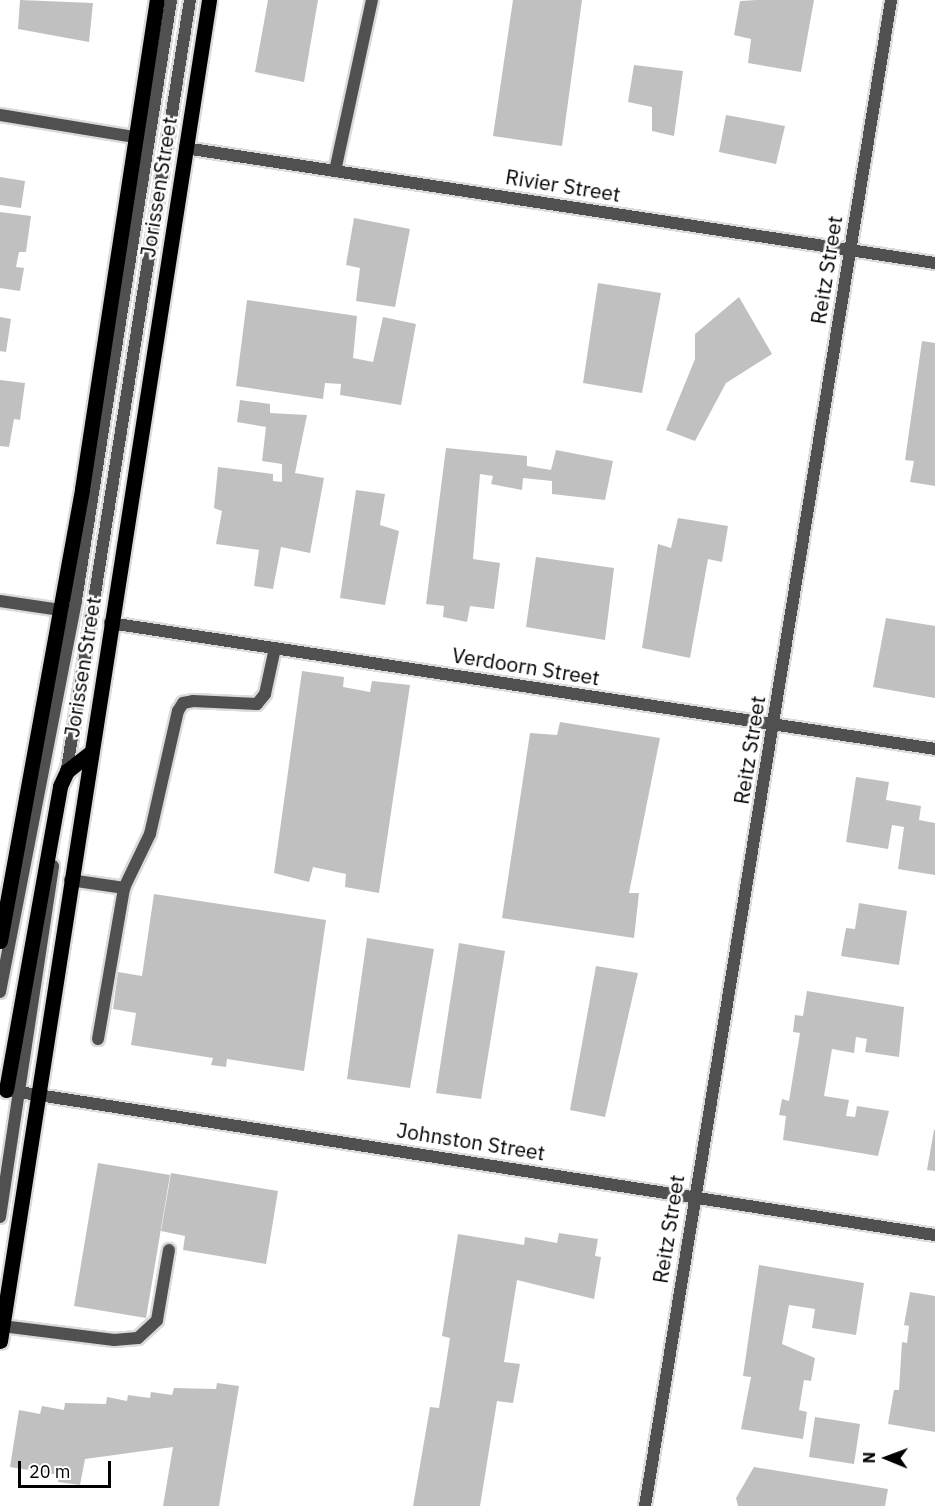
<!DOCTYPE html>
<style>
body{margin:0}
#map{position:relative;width:935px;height:1506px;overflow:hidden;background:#fff;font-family:"IBM Plex Sans",sans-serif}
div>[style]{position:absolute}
.building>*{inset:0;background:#c0c0c0}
.roads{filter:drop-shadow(2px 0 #dbdbdb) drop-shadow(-2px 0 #dbdbdb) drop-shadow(0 2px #dbdbdb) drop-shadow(0 -2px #dbdbdb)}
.lane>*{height:12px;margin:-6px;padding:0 6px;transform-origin:6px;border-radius:6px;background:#505050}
.street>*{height:12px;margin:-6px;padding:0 6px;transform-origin:6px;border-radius:6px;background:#505050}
.primary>*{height:15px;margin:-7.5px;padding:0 7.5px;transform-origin:7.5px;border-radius:7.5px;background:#000}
span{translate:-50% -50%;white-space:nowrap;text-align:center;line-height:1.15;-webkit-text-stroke:5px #fff;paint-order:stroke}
.street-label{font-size:21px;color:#000}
.north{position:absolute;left:857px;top:1428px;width:60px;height:60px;-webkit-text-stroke:4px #fff;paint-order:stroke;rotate:271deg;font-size:16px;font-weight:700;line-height:24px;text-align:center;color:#000}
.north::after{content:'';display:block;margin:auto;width:21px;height:27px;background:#000;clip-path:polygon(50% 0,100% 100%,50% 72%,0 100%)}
.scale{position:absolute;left:18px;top:1461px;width:93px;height:27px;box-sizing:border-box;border:3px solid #000;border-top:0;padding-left:8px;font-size:18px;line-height:21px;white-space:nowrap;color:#000;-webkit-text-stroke:4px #fff;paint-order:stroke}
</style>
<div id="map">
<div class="building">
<div style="clip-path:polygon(20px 0,93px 3px,89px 42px,18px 29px)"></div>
<div style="clip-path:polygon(268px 0,318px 0,304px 82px,255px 72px)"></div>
<div style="clip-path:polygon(513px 0,582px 0,562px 146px,493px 136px)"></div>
<div style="clip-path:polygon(757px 0,814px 0,801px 72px,748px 63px,751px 39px,734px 35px,740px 1px)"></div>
<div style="clip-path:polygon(634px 65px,683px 71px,674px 136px,652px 131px,652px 107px,628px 102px)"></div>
<div style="clip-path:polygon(726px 115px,785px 126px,776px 164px,719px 152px)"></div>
<div style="clip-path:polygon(0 177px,25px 181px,21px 208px,0 205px)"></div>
<div style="clip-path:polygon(0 212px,31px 216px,26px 252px,19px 252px,16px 267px,24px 268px,20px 291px,0 288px)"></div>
<div style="clip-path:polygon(354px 218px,410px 229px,395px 307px,356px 301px,360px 268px,346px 265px)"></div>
<div style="clip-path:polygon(598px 283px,661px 293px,642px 393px,583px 383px)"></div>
<div style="clip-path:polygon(739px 297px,772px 354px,726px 383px,695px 441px,666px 430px,695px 359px,695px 334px)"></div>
<div style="clip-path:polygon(247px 300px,357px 316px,353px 358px,373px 362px,383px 317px,416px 324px,401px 405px,340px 395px,341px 384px,325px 383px,323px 399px,236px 386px)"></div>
<div style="clip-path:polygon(0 317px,11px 319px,6px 352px,0 351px)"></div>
<div style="clip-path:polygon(922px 341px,935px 343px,935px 486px,910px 482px,914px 461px,905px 460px)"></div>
<div style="clip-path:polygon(0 380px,25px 383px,20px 420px,14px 419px,9px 447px,0 446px)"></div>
<div style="clip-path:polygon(240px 400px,270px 404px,270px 413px,307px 415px,295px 473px,324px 478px,310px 553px,281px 547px,273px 589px,254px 586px,259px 550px,216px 544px,222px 511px,214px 508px,218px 467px,273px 474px,273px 481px,282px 482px,282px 464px,262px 461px,266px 427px,237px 422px)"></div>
<div style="clip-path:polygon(446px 448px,527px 456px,527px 466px,551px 470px,556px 450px,613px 461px,605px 500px,552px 494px,552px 481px,523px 478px,522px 490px,491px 484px,493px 476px,480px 474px,473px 559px,500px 563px,494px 609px,470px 606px,467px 622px,443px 617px,444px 606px,426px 604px)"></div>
<div style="clip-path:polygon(356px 490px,385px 494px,380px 525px,399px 531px,385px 605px,340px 598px)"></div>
<div style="clip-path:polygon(678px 518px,728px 526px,722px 562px,708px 559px,690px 658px,642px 648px,658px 544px,671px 548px)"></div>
<div style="clip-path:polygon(536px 557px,614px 568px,605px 640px,526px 627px)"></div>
<div style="clip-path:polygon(886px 618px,935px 626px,935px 698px,873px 687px)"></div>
<div style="clip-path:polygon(302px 671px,344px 677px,343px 687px,370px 692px,372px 681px,410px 685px,379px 893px,345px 887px,346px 874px,313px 867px,309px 882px,274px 873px)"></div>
<div style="clip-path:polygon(560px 722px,660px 738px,629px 893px,639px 893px,634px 938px,502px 918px,530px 733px,557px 735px)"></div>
<div style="clip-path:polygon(856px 777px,889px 782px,886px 800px,921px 806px,919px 820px,935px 823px,935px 875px,898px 869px,904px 827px,892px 825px,888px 849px,846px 842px)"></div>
<div style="clip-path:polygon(154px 894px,326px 920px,304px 1071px,227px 1059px,226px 1067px,211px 1065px,213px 1058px,131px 1045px,136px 1013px,113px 1009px,118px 972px,142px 976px)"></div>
<div style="clip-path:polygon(859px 903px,907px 911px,899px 965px,841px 956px,846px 928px,855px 929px)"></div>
<div style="clip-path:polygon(367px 938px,434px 949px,410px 1088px,347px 1079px)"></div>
<div style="clip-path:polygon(459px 943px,505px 951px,481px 1099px,436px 1093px)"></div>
<div style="clip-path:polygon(596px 966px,638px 973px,605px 1117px,570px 1110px)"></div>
<div style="clip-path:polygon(807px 991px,904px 1007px,899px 1057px,865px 1052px,867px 1039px,856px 1037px,854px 1053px,832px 1049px,824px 1096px,849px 1100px,846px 1116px,855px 1117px,857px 1106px,889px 1111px,878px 1156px,783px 1140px,786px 1116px,779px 1115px,782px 1099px,789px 1101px,800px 1033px,793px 1032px,795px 1015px,803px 1016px)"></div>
<div style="clip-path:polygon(934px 1130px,935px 1130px,935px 1171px,927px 1170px)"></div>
<div style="clip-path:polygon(98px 1163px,170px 1175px,146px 1318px,74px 1306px)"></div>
<div style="clip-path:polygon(171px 1173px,278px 1191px,266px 1264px,183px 1250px,185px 1236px,161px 1231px)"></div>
<div style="clip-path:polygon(559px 1233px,598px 1239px,595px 1256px,601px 1257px,594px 1299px,517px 1280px,504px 1362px,520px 1364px,513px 1403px,497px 1401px,480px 1506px,413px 1506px,430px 1407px,439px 1408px,450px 1338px,442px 1336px,458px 1234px,524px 1245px,525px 1237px,557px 1243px)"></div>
<div style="clip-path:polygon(759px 1265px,864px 1283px,856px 1335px,812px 1328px,815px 1309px,789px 1305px,782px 1344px,815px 1358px,811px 1381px,804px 1380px,799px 1410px,807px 1412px,803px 1439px,741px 1429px,751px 1377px,743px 1376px)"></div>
<div style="clip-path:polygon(910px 1292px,935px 1296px,935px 1432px,888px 1424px,894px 1390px,899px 1390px,902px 1342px,907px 1343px,909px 1326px,904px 1325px)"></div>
<div style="clip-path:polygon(217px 1383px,239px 1386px,219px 1506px,163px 1506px,173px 1447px,85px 1459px,80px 1485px,58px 1482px,59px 1475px,10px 1467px,19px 1410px,40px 1414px,42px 1406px,64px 1410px,65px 1403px,106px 1404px,107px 1397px,127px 1401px,128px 1395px,150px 1398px,151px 1392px,172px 1395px,174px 1388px,216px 1389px)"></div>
<div style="clip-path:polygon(815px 1417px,860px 1424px,854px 1464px,809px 1457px)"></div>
<div style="clip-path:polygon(754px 1467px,888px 1489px,885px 1506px,738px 1506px,736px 1498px)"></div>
</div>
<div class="roads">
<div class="lane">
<div style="left:335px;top:171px;width:175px;rotate:-77.8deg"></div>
<div style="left:66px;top:775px;width:785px;rotate:-80.91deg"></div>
<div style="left:70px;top:880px;width:55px;rotate:8.4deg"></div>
<div style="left:0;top:992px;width:399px;rotate:-79deg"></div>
<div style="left:76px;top:600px;width:607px;rotate:-81deg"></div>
<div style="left:98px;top:1039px;width:153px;rotate:-80.2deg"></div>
<div style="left:124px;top:888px;width:60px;rotate:-64.3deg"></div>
<div style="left:150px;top:834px;width:126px;rotate:-77.2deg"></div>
<div style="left:178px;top:711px;width:9px;rotate:-58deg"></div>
<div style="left:183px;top:703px;width:10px;rotate:-11deg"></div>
<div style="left:193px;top:701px;width:64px;rotate:2.7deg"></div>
<div style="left:257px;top:704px;width:13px;rotate:-51deg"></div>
<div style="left:265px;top:694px;width:47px;rotate:-77.7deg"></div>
<div style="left:0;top:1217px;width:355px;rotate:-81.4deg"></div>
<div style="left:2px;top:1326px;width:113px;rotate:7.1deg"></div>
<div style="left:114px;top:1340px;width:24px;rotate:-5deg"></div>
<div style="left:138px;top:1338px;width:26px;rotate:-43deg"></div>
<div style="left:157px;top:1320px;width:71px;rotate:-80.3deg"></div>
</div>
<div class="street">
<div style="left:0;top:115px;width:137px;rotate:9.3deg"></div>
<div style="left:185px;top:148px;width:759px;rotate:8.72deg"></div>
<div style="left:0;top:601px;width:61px;rotate:8.5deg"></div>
<div style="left:110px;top:623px;width:835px;rotate:8.68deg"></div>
<div style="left:0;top:1089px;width:946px;rotate:8.88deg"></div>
<div style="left:645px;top:1506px;width:1526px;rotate:-80.72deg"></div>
</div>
<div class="primary">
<div style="left:0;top:941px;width:459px;rotate:-79.7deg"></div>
<div style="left:82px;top:489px;width:495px;rotate:-81.3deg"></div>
<div style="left:6px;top:1090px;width:309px;rotate:-79.9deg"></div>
<div style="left:60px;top:786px;width:17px;rotate:-65deg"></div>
<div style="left:67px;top:771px;width:28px;rotate:-38deg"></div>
<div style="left:0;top:1341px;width:1357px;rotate:-81.14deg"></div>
</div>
</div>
<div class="street-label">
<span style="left:563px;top:185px;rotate:9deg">Rivier Street</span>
<span style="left:158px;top:187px;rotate:-81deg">Jorissen Street</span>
<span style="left:826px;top:270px;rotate:-81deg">Reitz Street</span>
<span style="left:526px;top:666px;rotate:9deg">Verdoorn Street</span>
<span style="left:82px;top:667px;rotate:-81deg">Jorissen Street</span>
<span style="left:749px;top:750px;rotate:-81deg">Reitz Street</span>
<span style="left:471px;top:1141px;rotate:9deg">Johnston Street</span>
<span style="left:668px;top:1229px;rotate:-81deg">Reitz Street</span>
</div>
<div class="north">N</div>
<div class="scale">20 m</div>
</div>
